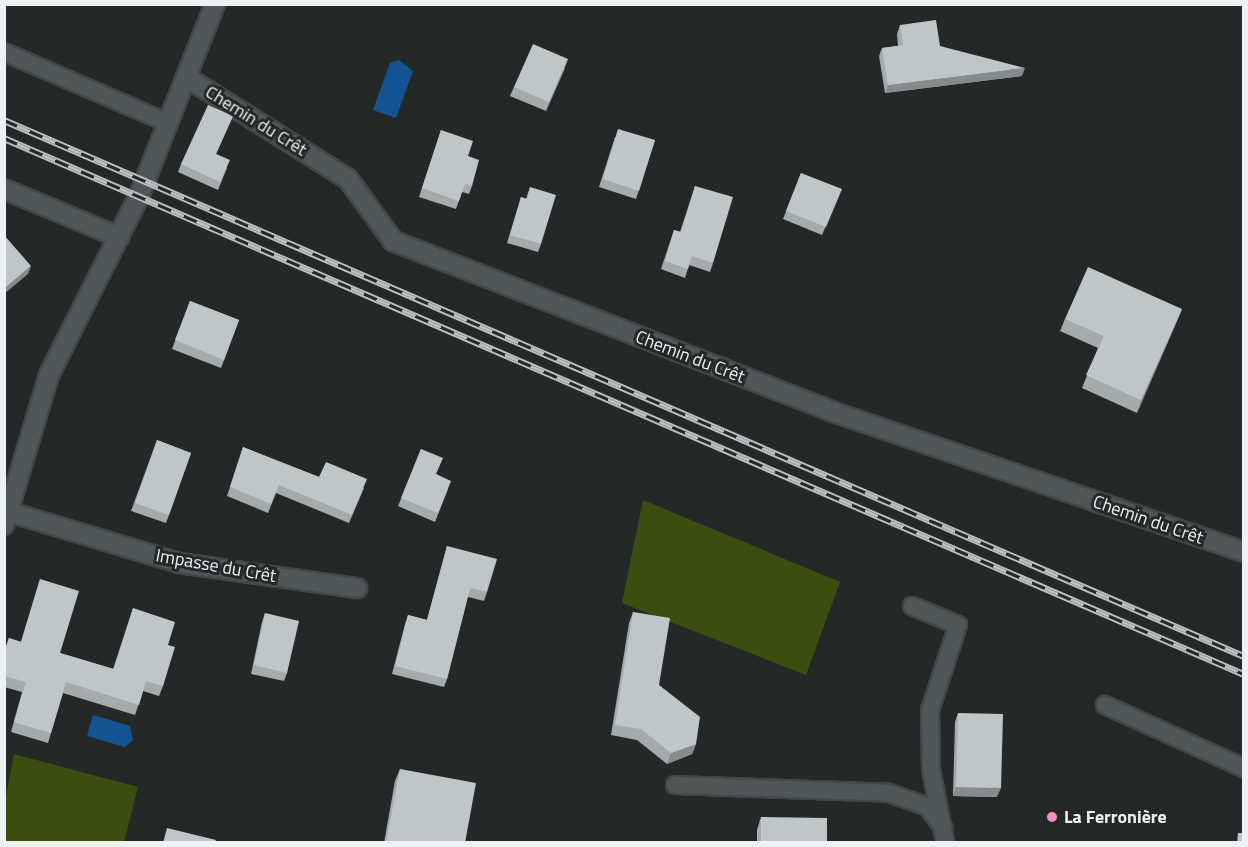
<!DOCTYPE html>
<meta charset="utf-8">
<style>
body{margin:0}
#map{position:relative;width:1248px;height:847px;overflow:hidden;background:#242928;font-family:"Titillium Web",sans-serif}
div>[style]{position:absolute}
.green>*{inset:0;background:#3c4e0f}
.water>*{inset:0;background:#125391}
.roads{filter:drop-shadow(2px 0 #434847) drop-shadow(-2px 0 #434847) drop-shadow(0 2px #434847) drop-shadow(0 -2px #434847)}
.lane>*{height:16px;margin:-8px;padding:0 8px;transform-origin:8px;border-radius:8px;background:#515756}
.street>*{height:18px;margin:-9px;padding:0 9px;transform-origin:9px;border-radius:9px;background:#515756}
.secondary>*{height:18px;margin:-9px;padding:0 9px;transform-origin:9px;border-radius:9px;background:#515756}
.rail>*{height:7px;margin-top:-3.5px;transform-origin:0;background:repeating-linear-gradient(90deg,#242928 0 14px,#bbbebe 0 28px);box-sizing:border-box;border-block:2px solid #bbbebe}
.wall>*{inset:0;background:#a5aaac}
.shaded-wall>*{inset:0;background:#868b8c}
.building>*{inset:0;background:#c0c6c8}
.dots>*{width:16px;height:16px;translate:-50% -50%;box-sizing:border-box;border:3px solid #242928;border-radius:50%}
span{translate:-50% -50%;white-space:nowrap;text-align:center;line-height:1.15;-webkit-text-stroke:6px #242928;paint-order:stroke}
.street-label{font-size:18px;color:#eef1f1}
.poi-label{font-size:18px;color:#eef1f1;font-weight:700}
.left{translate:0 -50%;text-align:left}
.frame{position:absolute;inset:0;border:6px solid #eef1f1;pointer-events:none}
</style>
<div id="map">
<div class="green">
<div style="clip-path:polygon(643px 500px,840px 582px,806px 675px,622px 603px)"></div>
<div style="clip-path:polygon(14px 754px,138px 787px,124px 842px,5px 842px,5px 802px)"></div>
</div>
<div class="water">
<div style="clip-path:polygon(399px 60px,413px 71px,396px 118px,373px 110px,390px 63px)"></div>
<div style="clip-path:polygon(93px 715px,130px 726px,133px 740px,125px 747px,87px 736px)"></div>
</div>
<div class="roads">
<div class="lane">
<div style="left:4px;top:52px;width:179px;rotate:23.4deg"></div>
<div style="left:912px;top:606px;width:50px;rotate:22.4deg"></div>
<div style="left:958px;top:625px;width:89px;rotate:108.2deg"></div>
<div style="left:930px;top:710px;width:59px;rotate:89deg"></div>
<div style="left:931px;top:769px;width:74px;rotate:79.1deg"></div>
<div style="left:1105px;top:705px;width:153px;rotate:24.4deg"></div>
<div style="left:675px;top:785px;width:214px;rotate:2.1deg"></div>
<div style="left:889px;top:793px;width:41px;rotate:19.7deg"></div>
<div style="left:928px;top:807px;width:27px;rotate:54deg"></div>
</div>
<div class="street">
<div style="left:186px;top:77px;width:191px;rotate:32.2deg"></div>
<div style="left:348px;top:179px;width:77px;rotate:54deg"></div>
<div style="left:393px;top:241px;width:472px;rotate:21.2deg"></div>
<div style="left:833px;top:412px;width:434px;rotate:18.8deg"></div>
<div style="left:4px;top:189px;width:125px;rotate:22.7deg"></div>
<div style="left:9px;top:512px;width:177px;rotate:16.7deg"></div>
<div style="left:179px;top:563px;width:180px;rotate:8deg"></div>
</div>
<div class="secondary">
<div style="left:4px;top:525px;width:157px;rotate:-73.3deg"></div>
<div style="left:49px;top:375px;width:200px;rotate:-63.3deg"></div>
<div style="left:139px;top:196px;width:206px;rotate:-68.4deg"></div>
</div>
</div>
<div class="rail">
<div style="left:4px;top:120px;width:1351px;rotate:23.38deg"></div>
<div style="left:4px;top:138px;width:1351px;rotate:23.38deg"></div>
</div>
<div class="wall">
<div style="clip-path:polygon(900px 25px,940px 46px,1022px 76px,885px 93px,879px 56px,882px 48px,898px 46px,897px 34px)"></div>
<div style="clip-path:polygon(565px 68px,546px 111px,510px 96px,514px 87px)"></div>
<div style="clip-path:polygon(233px 116px,216px 154px,227px 168px,218px 190px,178px 172px,181px 164px)"></div>
<div style="clip-path:polygon(441px 130px,468px 156px,472px 186px,469px 194px,462px 192px,456px 209px,419px 197px)"></div>
<div style="clip-path:polygon(615px 137px,655px 140px,636px 199px,599px 187px)"></div>
<div style="clip-path:polygon(801px 173px,838px 198px,822px 235px,783px 219px)"></div>
<div style="clip-path:polygon(695px 186px,713px 263px,710px 272px,689px 265px,685px 278px,661px 269px,674px 230px,680px 232px)"></div>
<div style="clip-path:polygon(530px 187px,541px 244px,538px 252px,507px 243px,521px 197px,526px 199px)"></div>
<div style="clip-path:polygon(190px 301px,239px 320px,221px 368px,172px 349px)"></div>
<div style="clip-path:polygon(1182px 309px,1177px 321px,1137px 413px,1082px 388px,1098px 348px,1060px 331px,1065px 319px)"></div>
<div style="clip-path:polygon(157px 440px,191px 453px,166px 523px,131px 511px)"></div>
<div style="clip-path:polygon(243px 447px,319px 477px,364px 488px,349px 523px,276px 493px,268px 513px,227px 496px)"></div>
<div style="clip-path:polygon(421px 449px,436px 474px,448px 489px,435px 522px,398px 506px)"></div>
<div style="clip-path:polygon(447px 546px,487px 592px,484px 601px,468px 597px,447px 679px,444px 687px,392px 674px,405px 624px,408px 615px,427px 620px)"></div>
<div style="clip-path:polygon(40px 579px,60px 653px,113px 669px,133px 608px,168px 645px,163px 686px,159px 696px,143px 691px,135px 715px,63px 693px,48px 743px,11px 732px,22px 692px,4px 687px,4px 651px,9px 638px,21px 642px)"></div>
<div style="clip-path:polygon(633px 612px,659px 685px,696px 744px,692px 754px,667px 764px,637px 740px,611px 735px,629px 623px)"></div>
<div style="clip-path:polygon(265px 613px,287px 673px,284px 681px,251px 674px,262px 622px)"></div>
<div style="clip-path:polygon(958px 713px,997px 797px,953px 796px,955px 722px)"></div>
<div style="clip-path:polygon(400px 769px,465px 843px,384px 843px,395px 781px)"></div>
<div style="clip-path:polygon(761px 817px,827px 843px,757px 843px,757px 830px)"></div>
</div>
<div class="shaded-wall">
<div style="clip-path:polygon(568px 59px,565px 68px,546px 111px,549px 102px)"></div>
<div style="clip-path:polygon(1025px 68px,1022px 76px,885px 93px,888px 85px)"></div>
<div style="clip-path:polygon(31px 266px,28px 274px,4px 294px,4px 289px)"></div>
<div style="clip-path:polygon(1182px 309px,1177px 321px,1137px 413px,1141px 400px)"></div>
<div style="clip-path:polygon(696px 744px,692px 754px,667px 764px,671px 753px)"></div>
<div style="clip-path:polygon(956px 787px,1001px 788px,997px 797px,953px 796px)"></div>
</div>
<div class="building">
<div style="clip-path:polygon(936px 20px,940px 46px,1025px 68px,888px 85px,882px 48px,903px 45px,900px 25px)"></div>
<div style="clip-path:polygon(533px 44px,568px 59px,549px 102px,514px 87px)"></div>
<div style="clip-path:polygon(208px 105px,233px 116px,216px 154px,230px 160px,220px 182px,181px 164px)"></div>
<div style="clip-path:polygon(618px 129px,655px 140px,639px 191px,603px 179px)"></div>
<div style="clip-path:polygon(441px 130px,473px 141px,468px 156px,479px 160px,472px 186px,465px 184px,459px 201px,422px 188px)"></div>
<div style="clip-path:polygon(801px 173px,842px 189px,826px 227px,786px 211px)"></div>
<div style="clip-path:polygon(695px 186px,733px 197px,713px 263px,692px 256px,688px 269px,665px 261px,674px 230px,681px 232px)"></div>
<div style="clip-path:polygon(530px 187px,556px 195px,541px 244px,510px 235px,521px 197px,527px 199px)"></div>
<div style="clip-path:polygon(4px 235px,31px 266px,4px 289px)"></div>
<div style="clip-path:polygon(1088px 267px,1182px 309px,1141px 400px,1086px 375px,1104px 336px,1065px 319px)"></div>
<div style="clip-path:polygon(190px 301px,239px 320px,224px 360px,175px 340px)"></div>
<div style="clip-path:polygon(157px 440px,191px 453px,169px 515px,135px 503px)"></div>
<div style="clip-path:polygon(243px 447px,319px 477px,326px 462px,367px 479px,352px 515px,279px 485px,271px 504px,230px 487px)"></div>
<div style="clip-path:polygon(421px 449px,443px 458px,436px 474px,451px 481px,438px 513px,401px 498px)"></div>
<div style="clip-path:polygon(447px 546px,497px 559px,487px 592px,470px 588px,447px 679px,395px 666px,408px 615px,427px 620px)"></div>
<div style="clip-path:polygon(40px 579px,79px 591px,60px 653px,114px 669px,133px 608px,175px 622px,168px 645px,175px 647px,163px 686px,146px 681px,139px 705px,66px 682px,51px 733px,14px 722px,26px 682px,4px 676px,4px 653px,9px 638px,21px 642px)"></div>
<div style="clip-path:polygon(633px 612px,670px 618px,659px 685px,700px 717px,696px 744px,671px 753px,641px 729px,615px 725px)"></div>
<div style="clip-path:polygon(265px 613px,299px 621px,287px 673px,254px 665px)"></div>
<div style="clip-path:polygon(958px 713px,1003px 714px,1001px 788px,956px 787px)"></div>
<div style="clip-path:polygon(400px 769px,476px 783px,465px 843px,386px 843px)"></div>
<div style="clip-path:polygon(761px 817px,827px 818px,827px 843px,761px 843px)"></div>
<div style="clip-path:polygon(167px 828px,216px 840px,215px 843px,163px 843px)"></div>
<div style="clip-path:polygon(1238px 833px,1244px 833px,1244px 843px,1237px 843px)"></div>
</div>
<div class="dots">
<div style="left:1052px;top:817px;background:#f98fc9"></div>
</div>
<div class="street-label">
<span style="left:256px;top:121px;rotate:32deg">Chemin du Crêt</span>
<span style="left:690px;top:357px;rotate:21deg">Chemin du Crêt</span>
<span style="left:1148px;top:520px;rotate:19deg">Chemin du Crêt</span>
<span style="left:216px;top:566px;rotate:10deg">Impasse du Crêt</span>
</div>
<div class="poi-label">
<span class="left" style="left:1064px;top:817px">La Ferronière</span>
</div>
<div class="frame"></div>
</div>
